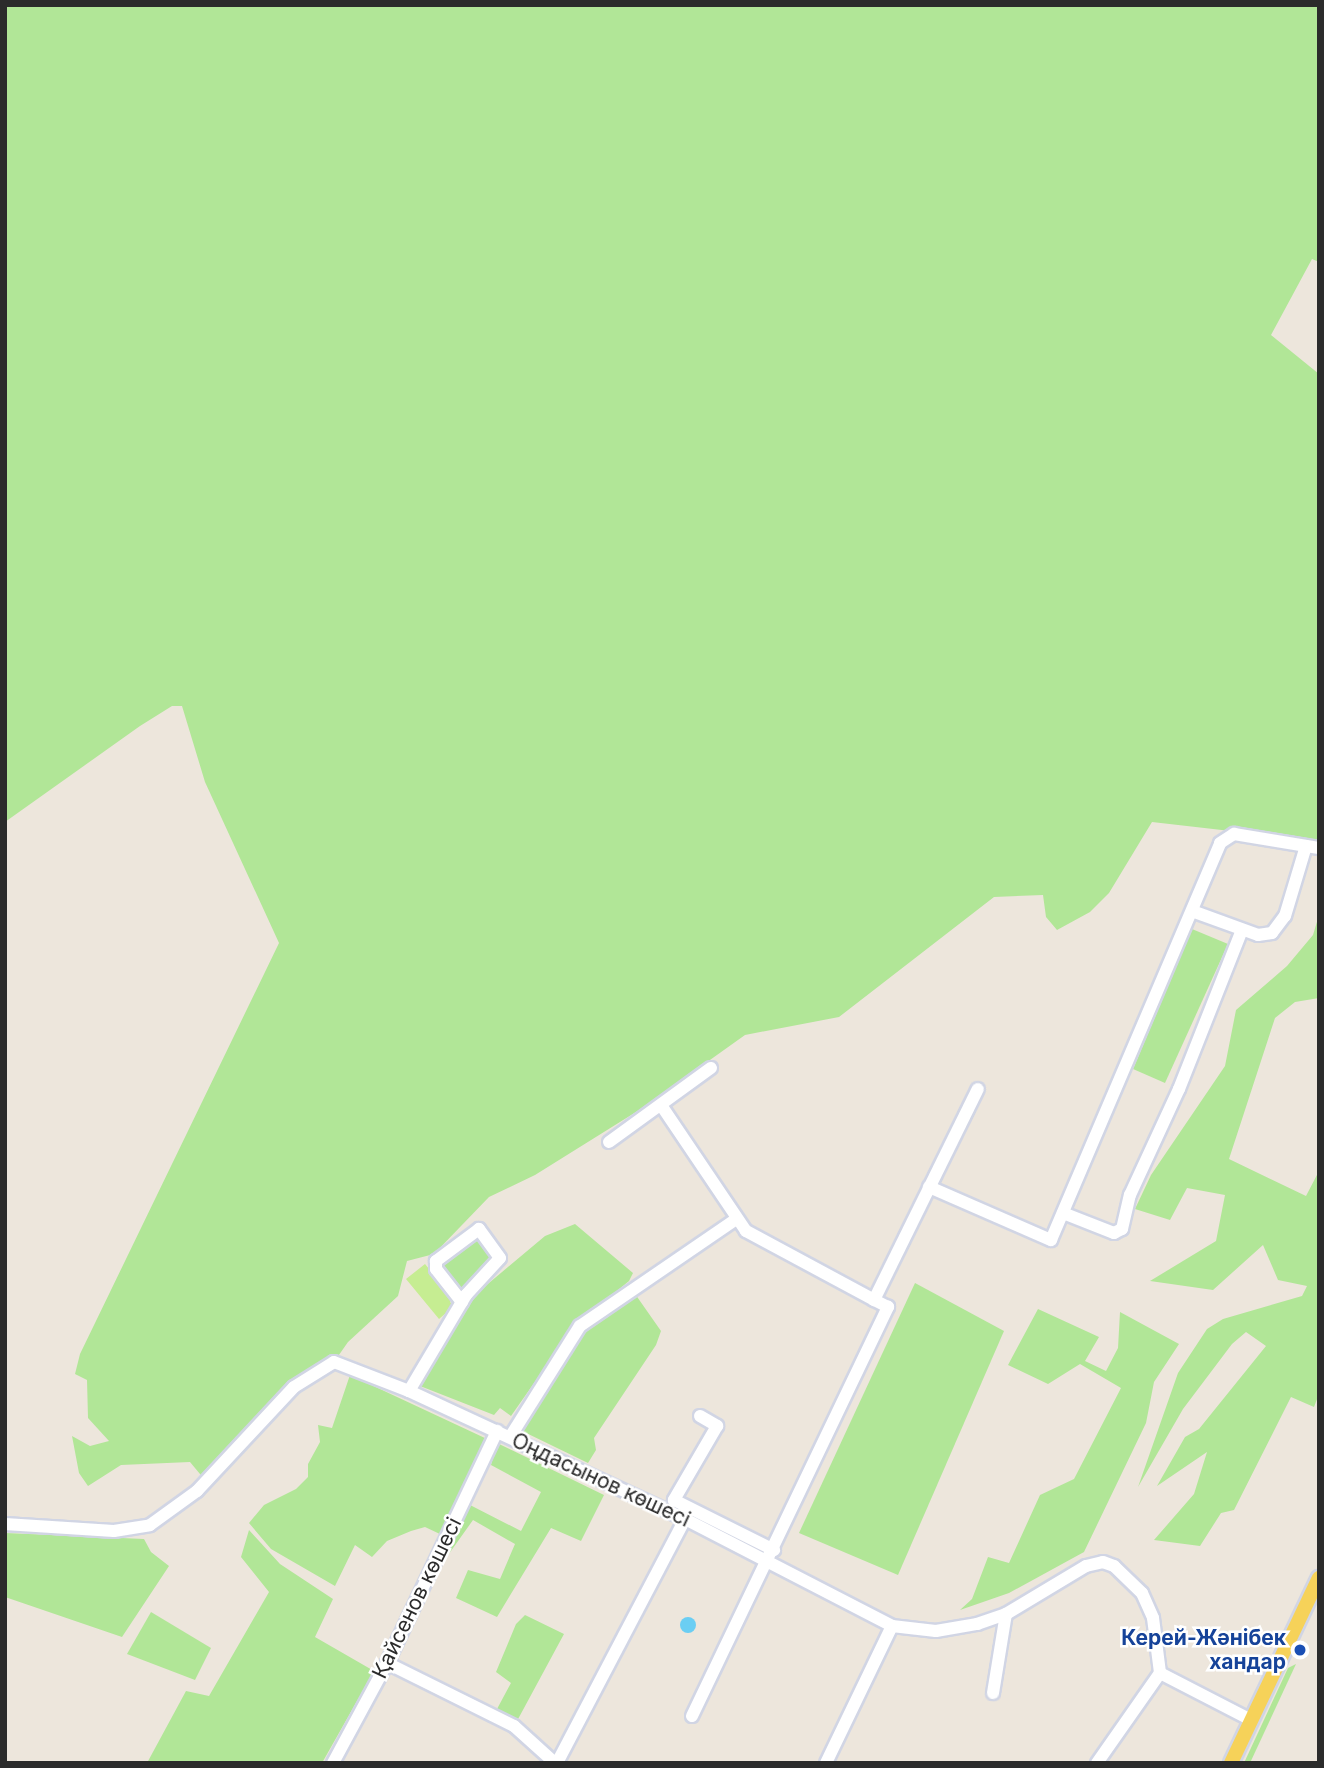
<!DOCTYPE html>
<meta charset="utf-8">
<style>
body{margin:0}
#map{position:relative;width:1324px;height:1768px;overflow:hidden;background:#ede6dc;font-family:Inter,sans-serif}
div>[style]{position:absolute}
.green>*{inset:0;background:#b1e697}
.pitch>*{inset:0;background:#c6ed92}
.water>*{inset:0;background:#6bcef3}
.round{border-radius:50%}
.roads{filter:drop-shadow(2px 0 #d1d5e4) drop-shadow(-2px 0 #d1d5e4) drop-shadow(0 2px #d1d5e4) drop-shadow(0 -2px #d1d5e4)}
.minor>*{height:12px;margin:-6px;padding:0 6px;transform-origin:6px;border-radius:6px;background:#fff}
.major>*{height:14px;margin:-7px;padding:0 7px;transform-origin:7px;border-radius:7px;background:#f6d259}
.dots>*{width:19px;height:19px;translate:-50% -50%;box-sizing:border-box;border:4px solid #fff;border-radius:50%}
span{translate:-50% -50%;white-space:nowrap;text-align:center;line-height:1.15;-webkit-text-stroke:5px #fff;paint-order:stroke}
.street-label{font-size:21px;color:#2b2b2b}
.transit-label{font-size:21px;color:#164399;font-weight:700}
.right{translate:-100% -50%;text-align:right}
.frame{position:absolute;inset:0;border:7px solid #2b2b2b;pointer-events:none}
</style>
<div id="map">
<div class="green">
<div style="clip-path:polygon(5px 5px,1319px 5px,1319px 262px,1312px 259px,1271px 335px,1319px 374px,1319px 841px,1152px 822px,1109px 893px,1090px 912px,1057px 930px,1046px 917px,1043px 895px,994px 897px,839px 1017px,745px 1035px,644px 1107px,535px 1175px,489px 1197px,434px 1254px,407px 1261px,398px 1296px,348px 1342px,334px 1362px,294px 1387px,205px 1480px,190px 1462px,121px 1465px,88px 1486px,79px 1473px,72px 1436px,90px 1446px,109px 1441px,88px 1418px,87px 1380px,75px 1374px,80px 1354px,279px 943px,205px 782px,182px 706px,172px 706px,140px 726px,5px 822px)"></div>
<div style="clip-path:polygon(1319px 915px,1319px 998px,1295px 1002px,1275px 1018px,1229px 1159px,1306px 1196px,1319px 1171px,1319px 1394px,1314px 1407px,1291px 1397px,1234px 1510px,1221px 1513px,1200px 1546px,1154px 1540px,1194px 1494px,1207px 1452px,1157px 1486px,1185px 1437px,1199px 1429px,1266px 1346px,1246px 1332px,1232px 1344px,1183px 1409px,1138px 1487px,1178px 1373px,1207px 1329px,1223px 1319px,1302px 1296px,1307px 1286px,1278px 1280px,1263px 1245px,1213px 1290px,1150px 1281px,1216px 1241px,1225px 1195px,1187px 1188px,1170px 1220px,1135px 1209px,1151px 1175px,1225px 1066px,1236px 1010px,1287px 966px,1313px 935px)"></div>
<div style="clip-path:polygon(1192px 929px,1228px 944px,1165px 1083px,1133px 1069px)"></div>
<div style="clip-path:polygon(575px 1224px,633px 1273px,629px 1281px,574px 1326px,511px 1416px,500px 1408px,494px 1415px,420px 1386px,477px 1293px,545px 1236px)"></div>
<div style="clip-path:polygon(477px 1235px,495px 1260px,461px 1293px,440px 1269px,442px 1260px)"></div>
<div style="clip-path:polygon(915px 1283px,1004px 1331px,898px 1575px,799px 1533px)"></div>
<div style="clip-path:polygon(633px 1291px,661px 1331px,656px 1345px,594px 1438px,596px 1450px,588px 1463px,520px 1430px,586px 1329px)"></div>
<div style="clip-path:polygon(1038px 1309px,1099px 1337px,1085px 1361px,1106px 1371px,1118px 1348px,1120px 1312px,1179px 1344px,1154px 1382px,1146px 1423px,1084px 1552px,1009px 1593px,960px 1610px,972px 1599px,988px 1557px,1009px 1563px,1040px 1495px,1074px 1479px,1121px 1388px,1080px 1364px,1048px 1384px,1008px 1365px)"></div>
<div style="clip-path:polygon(350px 1375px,487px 1439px,442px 1535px,425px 1527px,411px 1531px,387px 1541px,372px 1557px,355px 1545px,335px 1586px,271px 1549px,249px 1523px,264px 1505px,296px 1489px,308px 1477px,308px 1464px,320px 1442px,318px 1425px,332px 1428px)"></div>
<div style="clip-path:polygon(497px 1443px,604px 1495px,581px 1541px,551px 1528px,497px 1617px,456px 1598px,468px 1570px,500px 1579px,515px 1544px,473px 1520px,441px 1565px,470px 1505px,521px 1531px,541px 1492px,491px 1465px)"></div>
<div style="clip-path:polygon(249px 1530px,280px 1564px,333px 1599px,315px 1637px,374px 1671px,322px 1763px,147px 1763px,186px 1691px,209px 1696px,269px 1592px,241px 1557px)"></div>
<div style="clip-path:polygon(5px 1533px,144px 1539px,151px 1552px,169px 1566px,122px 1637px,5px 1597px)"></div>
<div style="clip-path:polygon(151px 1612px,211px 1648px,195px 1680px,127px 1654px)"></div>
<div style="clip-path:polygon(525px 1615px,564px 1634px,517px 1721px,497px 1709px,511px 1683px,496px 1672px,516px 1624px)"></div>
<div style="clip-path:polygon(1296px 1664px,1250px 1763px,1244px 1763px,1288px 1668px)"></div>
</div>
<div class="pitch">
<div style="clip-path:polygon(425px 1264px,453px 1298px,450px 1302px,454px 1306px,439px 1319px,406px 1279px)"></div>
</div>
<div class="water">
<div class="round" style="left:680px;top:1617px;width:16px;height:16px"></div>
</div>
<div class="roads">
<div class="minor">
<div style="left:1192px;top:911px;width:70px;rotate:20deg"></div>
<div style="left:1258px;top:935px;width:14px;rotate:-8deg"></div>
<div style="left:1272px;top:933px;width:21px;rotate:-53deg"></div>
<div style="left:1285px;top:916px;width:73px;rotate:-73.3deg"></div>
<div style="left:661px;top:1105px;width:152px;rotate:56deg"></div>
<div style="left:746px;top:1231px;width:145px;rotate:28.3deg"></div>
<div style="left:609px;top:1142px;width:126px;rotate:-36deg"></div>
<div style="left:929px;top:1187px;width:133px;rotate:23.5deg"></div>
<div style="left:1051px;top:1240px;width:431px;rotate:-66.9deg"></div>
<div style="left:1220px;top:843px;width:17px;rotate:-33deg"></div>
<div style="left:1234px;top:834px;width:86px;rotate:9.4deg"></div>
<div style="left:1063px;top:1213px;width:55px;rotate:21.4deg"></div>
<div style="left:1114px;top:1233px;width:9px;rotate:-27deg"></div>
<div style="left:1122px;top:1229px;width:35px;rotate:-77deg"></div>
<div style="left:1130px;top:1195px;width:117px;rotate:-65.2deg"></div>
<div style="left:1179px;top:1089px;width:171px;rotate:-68.4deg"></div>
<div style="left:409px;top:1391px;width:112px;rotate:-59.3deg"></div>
<div style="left:466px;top:1295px;width:50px;rotate:-47.4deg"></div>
<div style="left:500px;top:1258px;width:36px;rotate:-126deg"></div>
<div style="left:479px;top:1229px;width:54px;rotate:143.3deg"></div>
<div style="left:436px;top:1261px;width:8px;rotate:90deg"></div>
<div style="left:436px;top:1269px;width:42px;rotate:51.8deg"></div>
<div style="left:700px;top:1416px;width:20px;rotate:30deg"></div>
<div style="left:717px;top:1426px;width:86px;rotate:120.2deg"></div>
<div style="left:674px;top:1500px;width:112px;rotate:26.6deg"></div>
<div style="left:510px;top:1437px;width:131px;rotate:-57.8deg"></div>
<div style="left:580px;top:1326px;width:189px;rotate:-34.4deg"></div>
<div style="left:5px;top:1524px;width:109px;rotate:3.7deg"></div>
<div style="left:114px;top:1531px;width:36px;rotate:-9deg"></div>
<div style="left:150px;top:1525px;width:58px;rotate:-35.9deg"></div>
<div style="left:197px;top:1491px;width:142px;rotate:-47deg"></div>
<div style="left:294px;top:1387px;width:47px;rotate:-32deg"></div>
<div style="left:334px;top:1362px;width:80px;rotate:21.1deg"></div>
<div style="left:409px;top:1391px;width:304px;rotate:24.9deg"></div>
<div style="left:685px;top:1519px;width:233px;rotate:27.3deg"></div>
<div style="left:892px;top:1626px;width:44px;rotate:6.5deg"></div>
<div style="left:936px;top:1631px;width:42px;rotate:-9.7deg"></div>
<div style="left:977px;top:1624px;width:31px;rotate:-19deg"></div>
<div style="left:1006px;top:1614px;width:93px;rotate:-31deg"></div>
<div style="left:1086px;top:1566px;width:17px;rotate:-13deg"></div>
<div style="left:1103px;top:1562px;width:12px;rotate:20deg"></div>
<div style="left:1114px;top:1566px;width:39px;rotate:44deg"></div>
<div style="left:1142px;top:1593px;width:27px;rotate:66deg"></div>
<div style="left:1153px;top:1618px;width:55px;rotate:82.7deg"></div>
<div style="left:1160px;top:1673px;width:110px;rotate:125deg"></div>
<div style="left:387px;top:1663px;width:142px;rotate:26.4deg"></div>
<div style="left:514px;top:1726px;width:55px;rotate:42.1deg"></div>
<div style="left:1160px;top:1673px;width:102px;rotate:27.3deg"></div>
<div style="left:993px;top:1693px;width:80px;rotate:-80.7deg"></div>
<div style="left:692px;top:1716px;width:454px;rotate:-64.4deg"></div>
<div style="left:888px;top:1307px;width:16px;rotate:-153deg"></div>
<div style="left:874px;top:1300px;width:235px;rotate:-63.8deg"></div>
<div style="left:333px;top:1763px;width:114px;rotate:-61.6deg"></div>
<div style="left:387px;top:1663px;width:257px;rotate:-64.6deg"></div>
<div style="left:557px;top:1763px;width:276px;rotate:-62.3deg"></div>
<div style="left:826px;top:1763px;width:152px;rotate:-64.3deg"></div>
</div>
<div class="major">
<div style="left:1231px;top:1763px;width:205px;rotate:-64.6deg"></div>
</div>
</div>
<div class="dots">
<div style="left:1300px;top:1650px;background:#1a4fb4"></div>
</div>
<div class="street-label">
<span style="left:601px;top:1480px;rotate:25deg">Оңдасынов көшесі</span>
<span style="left:417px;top:1598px;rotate:-64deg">Қайсенов көшесі</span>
</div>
<div class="transit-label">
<span class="right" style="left:1286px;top:1650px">Керей-Жәнібек<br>хандар</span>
</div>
<div class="frame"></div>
</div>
